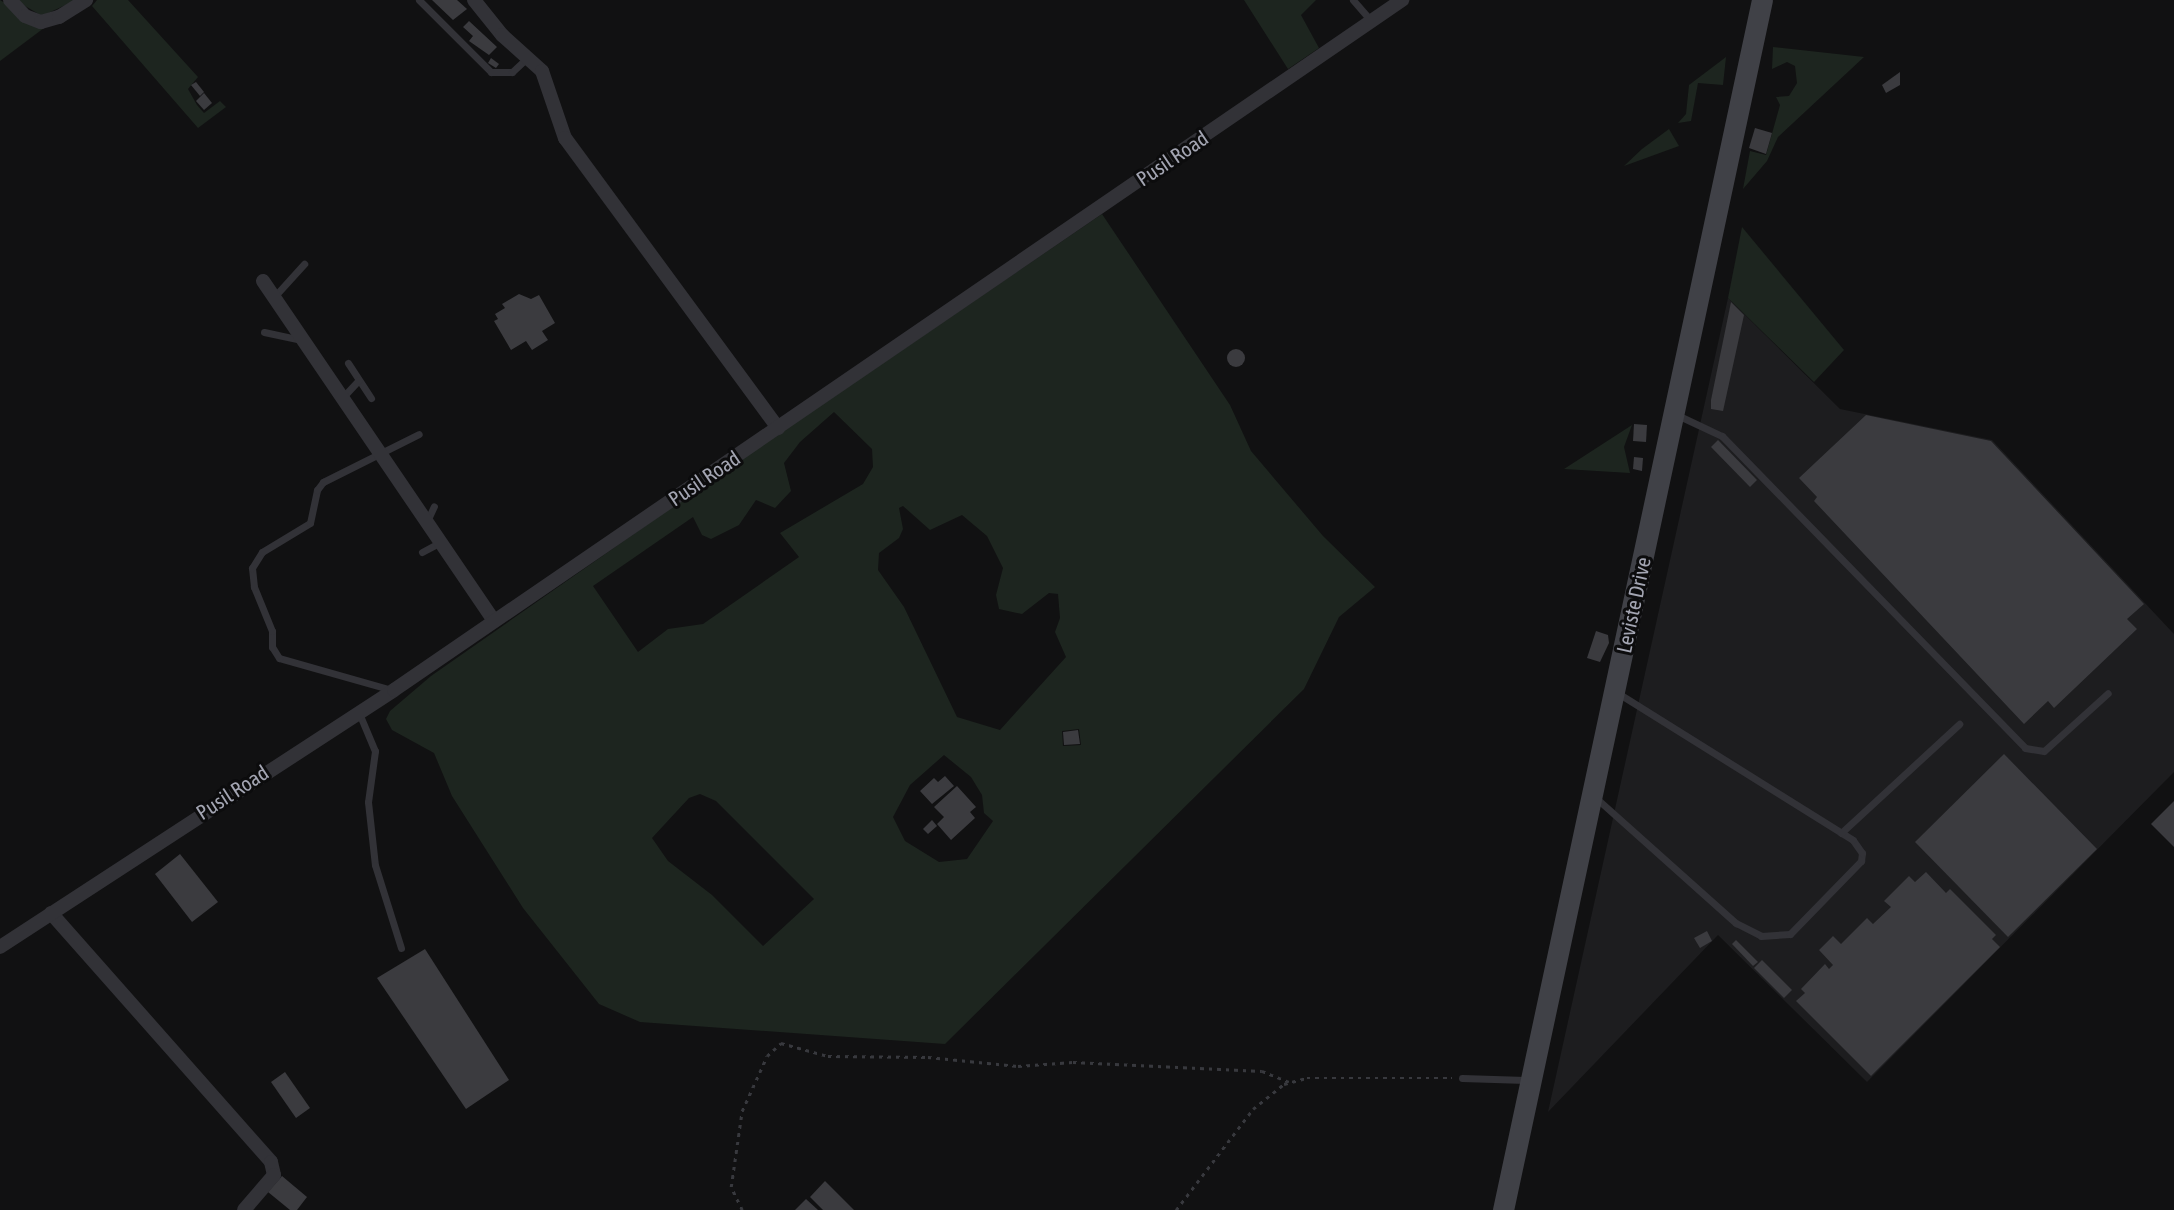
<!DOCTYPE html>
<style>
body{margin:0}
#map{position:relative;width:2174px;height:1210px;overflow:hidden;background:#111112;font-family:"Asap Condensed",sans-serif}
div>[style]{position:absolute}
.built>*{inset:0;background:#1d1d1f}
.green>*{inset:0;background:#1d251f}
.building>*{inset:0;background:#3b3b3f}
.round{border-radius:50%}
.path>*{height:2.5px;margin-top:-1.25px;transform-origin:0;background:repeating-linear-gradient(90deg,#38393e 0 3.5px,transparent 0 8.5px)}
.service>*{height:7px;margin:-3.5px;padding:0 3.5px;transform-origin:3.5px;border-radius:3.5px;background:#323237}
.minor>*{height:14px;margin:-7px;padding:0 7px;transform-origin:7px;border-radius:7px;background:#323237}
.secondary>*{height:21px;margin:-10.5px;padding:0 10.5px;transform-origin:10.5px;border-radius:10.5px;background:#404147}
span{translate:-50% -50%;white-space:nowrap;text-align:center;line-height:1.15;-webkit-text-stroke:6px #0c0c0d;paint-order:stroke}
.street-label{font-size:21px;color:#a3a5b2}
</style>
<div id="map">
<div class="built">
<div style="clip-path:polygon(1728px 298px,1840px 409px,1992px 440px,2174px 634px,2174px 772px,1867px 1082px,1718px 935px,1548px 1112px)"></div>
</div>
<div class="green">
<div style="clip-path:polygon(0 0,44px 28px,0 61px)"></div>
<div style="clip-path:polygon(15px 0,76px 0,42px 16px)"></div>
<div style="clip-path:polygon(97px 0,128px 0,198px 77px,188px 89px,197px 105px,204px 113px,220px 101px,226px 107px,198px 128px,92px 6px)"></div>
<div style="clip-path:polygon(1244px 0,1316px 0,1301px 15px,1319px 48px,1288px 69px)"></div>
<div style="clip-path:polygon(1773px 47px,1864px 57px,1778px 137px,1767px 161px,1743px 189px,1750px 151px,1766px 155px,1780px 105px,1776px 97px,1789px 96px,1797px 83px,1795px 66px,1787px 62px,1772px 69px)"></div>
<div style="clip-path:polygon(1726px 57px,1723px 85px,1698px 83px,1691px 121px,1678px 123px,1686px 114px,1689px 85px)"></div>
<div style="clip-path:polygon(1669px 129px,1679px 146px,1624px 166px,1642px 149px)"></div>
<div style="clip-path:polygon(evenodd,1102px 214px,1230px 405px,1251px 451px,1323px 536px,1375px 587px,1339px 617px,1304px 689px,945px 1044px,640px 1022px,599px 1004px,523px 908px,452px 796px,434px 753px,392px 730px,386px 719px,390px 711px,431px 676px,701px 487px,1102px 214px,834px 412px,872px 449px,873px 467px,863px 484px,780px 533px,799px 557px,703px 624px,668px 629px,638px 652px,593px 586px,693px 517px,702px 535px,711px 539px,739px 525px,756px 500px,775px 508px,791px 491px,784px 463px,800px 442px,834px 412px,1102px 214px,903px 506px,930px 530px,962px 515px,987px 536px,1003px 568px,996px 595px,999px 609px,1022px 614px,1049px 593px,1058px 594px,1060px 618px,1055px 632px,1066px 657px,1000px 730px,957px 717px,904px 607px,878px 570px,879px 553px,899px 538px,903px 529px,899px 508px,903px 506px,1102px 214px,1079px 729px,1081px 745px,1063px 746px,1062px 731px,1079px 729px,1102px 214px,944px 755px,971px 777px,982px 795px,984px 813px,993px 821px,967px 859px,939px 862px,905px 841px,893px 817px,910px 785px,944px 755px,1102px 214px,700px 794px,716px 801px,814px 899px,763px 946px,712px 895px,668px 861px,652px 838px,689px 798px,700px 794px)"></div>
<div style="clip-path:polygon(1742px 227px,1844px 350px,1814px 382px,1728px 298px)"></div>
<div style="clip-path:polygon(1632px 425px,1624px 447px,1630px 473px,1564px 469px)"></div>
</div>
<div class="building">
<div style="clip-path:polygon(432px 0,457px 0,467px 9px,453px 20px)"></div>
<div style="clip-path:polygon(469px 21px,497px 47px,489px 55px,469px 41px,473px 36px,463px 27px)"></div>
<div style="clip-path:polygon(491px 58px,499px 64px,496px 68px,488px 63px)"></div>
<div style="clip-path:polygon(1900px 72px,1900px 85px,1886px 93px,1882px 85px)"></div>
<div style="clip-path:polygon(196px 82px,204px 92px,200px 96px,191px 85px)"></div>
<div style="clip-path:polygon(204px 93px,212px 103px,204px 110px,196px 101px)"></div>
<div style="clip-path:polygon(1755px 128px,1772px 133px,1766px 154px,1749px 148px)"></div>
<div style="clip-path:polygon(519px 294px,531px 299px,539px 295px,555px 323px,542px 331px,548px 340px,532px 350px,526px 341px,511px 350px,494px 321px,498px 319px,495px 314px,505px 308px,502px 304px)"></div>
<div style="clip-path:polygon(1731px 302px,1744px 315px,1723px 411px,1711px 409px,1711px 400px)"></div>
<div class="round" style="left:1227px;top:349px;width:18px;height:18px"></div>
<div style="clip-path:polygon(1866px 415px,1991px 441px,2144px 604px,2127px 619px,2137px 629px,2054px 708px,2048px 701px,2024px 724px,1814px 501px,1817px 497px,1799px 478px)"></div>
<div style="clip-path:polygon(1634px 424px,1647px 425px,1646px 442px,1633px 441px)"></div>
<div style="clip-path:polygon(1718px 440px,1757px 480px,1750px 487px,1711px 447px)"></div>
<div style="clip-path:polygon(1634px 457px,1643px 458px,1642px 471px,1633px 469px)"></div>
<div style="clip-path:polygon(1596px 631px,1608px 635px,1609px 643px,1600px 662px,1587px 658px)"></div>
<div style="clip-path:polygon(1078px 730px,1080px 744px,1064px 745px,1063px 732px)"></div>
<div style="clip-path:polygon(2004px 754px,2097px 849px,2008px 937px,1915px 842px)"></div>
<div style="clip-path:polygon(945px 776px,954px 786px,932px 804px,920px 791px,934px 778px,938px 782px)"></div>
<div style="clip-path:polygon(957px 786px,976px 807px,970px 812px,975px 818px,951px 840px,937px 824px,944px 817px,934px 807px)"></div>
<div style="clip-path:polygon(2174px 801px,2174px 847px,2151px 824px)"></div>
<div style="clip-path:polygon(932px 820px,937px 826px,928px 834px,923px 829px)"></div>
<div style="clip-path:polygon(180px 854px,218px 902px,192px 922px,155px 874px)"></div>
<div style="clip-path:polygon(1926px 872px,1946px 893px,1950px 889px,1996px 935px,1992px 939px,2000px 947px,1871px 1076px,1796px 1001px,1805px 993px,1801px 989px,1825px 964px,1829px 969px,1833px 965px,1819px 950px,1833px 936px,1841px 944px,1867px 918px,1873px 924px,1891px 907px,1884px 901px,1909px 876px,1915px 882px)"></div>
<div style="clip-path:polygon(1707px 931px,1712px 941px,1700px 948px,1694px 938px)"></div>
<div style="clip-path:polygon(1736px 940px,1758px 962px,1753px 966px,1732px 944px)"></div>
<div style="clip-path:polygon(425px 949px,509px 1080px,466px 1109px,377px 978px)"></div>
<div style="clip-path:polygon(1762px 960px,1792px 990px,1784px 998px,1754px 968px)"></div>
<div style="clip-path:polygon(285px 1072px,310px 1108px,296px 1118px,271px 1082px)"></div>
<div style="clip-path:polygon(282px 1176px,307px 1197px,297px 1210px,290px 1210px,268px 1192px)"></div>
<div style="clip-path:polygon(825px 1181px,854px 1210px,823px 1210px,810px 1197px)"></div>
<div style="clip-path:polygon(806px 1199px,818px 1210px,795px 1210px)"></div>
</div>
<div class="path">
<div style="left:742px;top:1210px;width:25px;rotate:-116deg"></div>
<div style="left:731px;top:1187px;width:77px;rotate:-81.8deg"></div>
<div style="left:742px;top:1111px;width:60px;rotate:-65.6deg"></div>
<div style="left:767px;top:1056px;width:19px;rotate:-43deg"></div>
<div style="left:781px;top:1043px;width:49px;rotate:15.5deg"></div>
<div style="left:828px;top:1056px;width:100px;rotate:0.6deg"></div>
<div style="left:928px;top:1057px;width:90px;rotate:5.7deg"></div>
<div style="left:1018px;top:1066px;width:55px;rotate:-4.2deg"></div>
<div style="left:1073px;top:1062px;width:189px;rotate:2.7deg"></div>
<div style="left:1262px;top:1071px;width:29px;rotate:22deg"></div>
<div style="left:1176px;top:1210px;width:127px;rotate:-52.7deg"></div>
<div style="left:1253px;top:1109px;width:40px;rotate:-39deg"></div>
<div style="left:1284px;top:1084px;width:24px;rotate:-15deg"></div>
<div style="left:1307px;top:1078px;width:145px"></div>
</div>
<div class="service">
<div style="left:419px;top:0;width:102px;rotate:45deg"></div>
<div style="left:491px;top:72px;width:21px"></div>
<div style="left:512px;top:72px;width:22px;rotate:-43deg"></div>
<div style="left:1353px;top:0;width:28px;rotate:49deg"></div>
<div style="left:274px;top:297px;width:45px;rotate:-47.7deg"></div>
<div style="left:264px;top:332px;width:40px;rotate:12deg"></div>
<div style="left:348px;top:363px;width:42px;rotate:56.7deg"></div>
<div style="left:343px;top:397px;width:23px;rotate:-47deg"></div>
<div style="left:1675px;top:414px;width:52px;rotate:25.1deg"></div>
<div style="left:1722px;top:436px;width:435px;rotate:45.8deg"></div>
<div style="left:2025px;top:748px;width:19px;rotate:9deg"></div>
<div style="left:2044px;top:751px;width:86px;rotate:-42.2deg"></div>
<div style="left:428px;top:519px;width:14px;rotate:-65deg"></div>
<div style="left:422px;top:552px;width:21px;rotate:-28deg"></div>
<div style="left:392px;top:690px;width:117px;rotate:-164.2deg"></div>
<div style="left:279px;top:658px;width:13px;rotate:-122deg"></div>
<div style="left:272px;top:647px;width:16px;rotate:-90deg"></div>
<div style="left:272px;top:631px;width:48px;rotate:-112.2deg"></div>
<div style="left:254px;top:587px;width:19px;rotate:-96deg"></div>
<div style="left:252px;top:568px;width:19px;rotate:-58deg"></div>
<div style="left:262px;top:552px;width:56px;rotate:-31.1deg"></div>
<div style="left:310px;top:523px;width:34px;rotate:-78deg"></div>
<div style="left:317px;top:490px;width:10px;rotate:-53deg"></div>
<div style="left:323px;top:482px;width:107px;rotate:-26.6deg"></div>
<div style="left:359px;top:713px;width:41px;rotate:67.2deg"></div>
<div style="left:375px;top:751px;width:51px;rotate:97.8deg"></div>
<div style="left:368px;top:802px;width:63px;rotate:83.7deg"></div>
<div style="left:375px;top:865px;width:87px;rotate:72.6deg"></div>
<div style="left:1596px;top:798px;width:188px;rotate:41.8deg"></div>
<div style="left:1736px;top:923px;width:28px;rotate:27deg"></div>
<div style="left:1761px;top:936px;width:29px;rotate:-4deg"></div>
<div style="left:1790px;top:934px;width:102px;rotate:-45.8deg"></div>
<div style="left:1861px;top:861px;width:8px;rotate:-83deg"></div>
<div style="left:1862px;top:853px;width:16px;rotate:-125deg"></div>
<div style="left:1853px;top:840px;width:277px;rotate:-148deg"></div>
<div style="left:1841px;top:833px;width:161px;rotate:-42.7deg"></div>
<div style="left:1462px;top:1078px;width:68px;rotate:1.7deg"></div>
</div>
<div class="minor">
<div style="left:10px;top:0;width:22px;rotate:47deg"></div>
<div style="left:25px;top:16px;width:17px;rotate:21deg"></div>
<div style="left:41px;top:22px;width:19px;rotate:-16deg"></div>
<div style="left:59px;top:17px;width:32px;rotate:-32deg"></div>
<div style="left:474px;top:0;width:45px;rotate:51.3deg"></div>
<div style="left:502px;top:35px;width:54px;rotate:42deg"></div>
<div style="left:542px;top:71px;width:71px;rotate:71.1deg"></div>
<div style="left:565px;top:138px;width:360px;rotate:53.7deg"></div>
<div style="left:263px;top:281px;width:411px;rotate:55.8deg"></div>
<div style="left:51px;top:913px;width:332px;rotate:48.5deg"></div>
<div style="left:271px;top:1162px;width:13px;rotate:77deg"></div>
<div style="left:274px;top:1175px;width:46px;rotate:130.6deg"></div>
<div style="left:0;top:947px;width:470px;rotate:-33.1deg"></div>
<div style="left:394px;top:690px;width:1222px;rotate:-34.39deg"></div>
</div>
<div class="secondary">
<div style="left:1503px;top:1210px;width:1237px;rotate:-77.92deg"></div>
</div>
<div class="street-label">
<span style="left:1172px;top:158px;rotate:-34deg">Pusil Road</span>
<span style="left:704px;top:478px;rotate:-34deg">Pusil Road</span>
<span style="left:1633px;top:605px;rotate:-78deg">Leviste Drive</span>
<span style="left:232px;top:792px;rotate:-33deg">Pusil Road</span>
</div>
</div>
